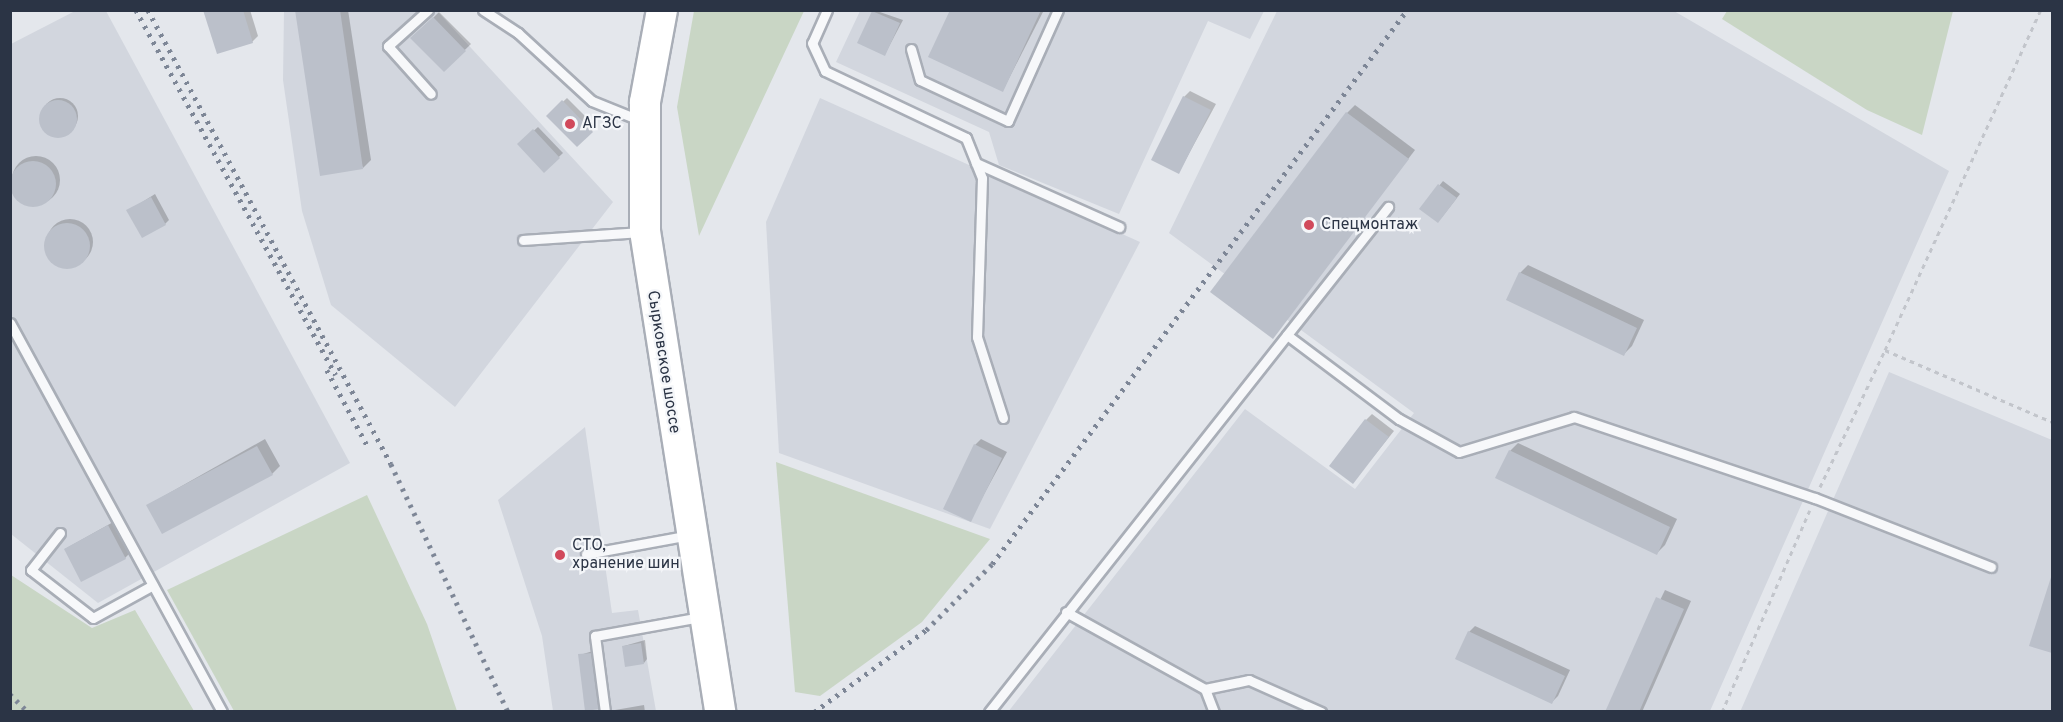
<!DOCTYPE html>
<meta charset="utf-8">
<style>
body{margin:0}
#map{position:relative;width:2063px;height:722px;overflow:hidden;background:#e4e7ec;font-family:Overpass,sans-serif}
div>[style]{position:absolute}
.built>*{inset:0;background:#d2d6de}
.green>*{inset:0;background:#c9d6c5}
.shadow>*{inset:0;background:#0003}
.round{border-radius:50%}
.building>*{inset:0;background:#bbc0ca}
.path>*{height:3px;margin-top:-1.5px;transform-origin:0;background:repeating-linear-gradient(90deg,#c2c5cb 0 4.5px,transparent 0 9px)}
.roads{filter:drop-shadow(2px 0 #a9aeb7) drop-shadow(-2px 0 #a9aeb7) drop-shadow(0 2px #a9aeb7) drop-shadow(0 -2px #a9aeb7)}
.lane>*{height:9px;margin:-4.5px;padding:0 4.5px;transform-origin:4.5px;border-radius:4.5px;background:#f7f8fa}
.primary>*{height:30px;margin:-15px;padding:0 15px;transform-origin:15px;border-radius:15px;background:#fff}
.rail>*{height:4.5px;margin-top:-2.25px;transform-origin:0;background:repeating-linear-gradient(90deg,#7d8696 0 3px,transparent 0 9px)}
.dots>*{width:16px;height:16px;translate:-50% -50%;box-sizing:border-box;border:3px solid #f4f6f9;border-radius:50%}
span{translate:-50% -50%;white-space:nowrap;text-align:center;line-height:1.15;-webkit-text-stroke:4.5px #f4f6f9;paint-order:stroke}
.poi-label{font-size:16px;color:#2b3445}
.left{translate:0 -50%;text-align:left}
.street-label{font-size:16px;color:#2b3445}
.frame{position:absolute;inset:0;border:12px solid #2b3445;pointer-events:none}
</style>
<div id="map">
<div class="built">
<div style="clip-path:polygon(75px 11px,106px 11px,350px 463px,98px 603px,11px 534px,11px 44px)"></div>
<div style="clip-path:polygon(284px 11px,437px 11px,613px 202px,455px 407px,331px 305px,302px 211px,283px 80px)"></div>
<div style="clip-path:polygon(860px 11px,1264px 11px,1250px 39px,1208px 21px,1119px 214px,999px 165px,989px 132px,836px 62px)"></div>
<div style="clip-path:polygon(1277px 11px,1674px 11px,1949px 171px,1710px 711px,1008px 712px,1245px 409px,1355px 489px,1414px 413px,1169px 233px)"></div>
<div style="clip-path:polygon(820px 98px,1140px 242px,990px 529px,779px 453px,766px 222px)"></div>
<div style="clip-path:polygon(1889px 372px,2052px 440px,2052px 711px,1740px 712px)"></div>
<div style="clip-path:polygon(585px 427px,612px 613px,638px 610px,656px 711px,553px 711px,542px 636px,498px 500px)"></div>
</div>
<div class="green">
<div style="clip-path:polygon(694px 11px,804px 11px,699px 236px,677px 107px)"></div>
<div style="clip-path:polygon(1727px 11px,1953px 11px,1922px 135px,1867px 110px,1722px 19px)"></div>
<div style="clip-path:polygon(776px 462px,990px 539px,922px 622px,820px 696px,795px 692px)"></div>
<div style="clip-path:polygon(367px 495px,427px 624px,457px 711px,234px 711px,167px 590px)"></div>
<div style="clip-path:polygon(11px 575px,92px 628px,135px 610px,194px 711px,11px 711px)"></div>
</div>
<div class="shadow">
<div style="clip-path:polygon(205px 10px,250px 10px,258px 36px,252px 42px)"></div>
<div style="clip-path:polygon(296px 10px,348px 10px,371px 160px,363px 168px)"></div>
<div style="clip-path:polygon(874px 10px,903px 20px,885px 54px,873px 12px)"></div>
<div style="clip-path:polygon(952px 10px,1044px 10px,1003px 90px)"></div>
<div style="clip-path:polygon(439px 12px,471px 44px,444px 70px,413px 38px)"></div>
<div style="clip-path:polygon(1190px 91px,1216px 104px,1179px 172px,1184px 97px)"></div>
<div class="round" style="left:42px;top:98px;width:36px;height:36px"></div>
<div style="clip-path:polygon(567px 98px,596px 127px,577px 145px,548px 116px)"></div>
<div style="clip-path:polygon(1355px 105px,1415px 150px,1273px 337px,1347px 113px)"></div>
<div style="clip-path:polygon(538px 127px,563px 153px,544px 171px,519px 144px)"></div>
<div class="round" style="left:12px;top:156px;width:48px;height:48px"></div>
<div style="clip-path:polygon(1443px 181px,1460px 194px,1442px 217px,1421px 208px)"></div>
<div style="clip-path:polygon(155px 194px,169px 220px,165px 224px,128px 211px)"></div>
<div class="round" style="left:47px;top:219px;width:46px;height:46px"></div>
<div style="clip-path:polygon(1528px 265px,1644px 320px,1632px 346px,1624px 354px,1520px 273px)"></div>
<div style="clip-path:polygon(1372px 414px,1394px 431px,1353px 482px,1366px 420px)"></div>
<div style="clip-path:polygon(265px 439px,280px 466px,272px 474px,148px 505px)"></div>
<div style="clip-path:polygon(981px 439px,1007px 452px,970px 520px,975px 445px)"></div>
<div style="clip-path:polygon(1518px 443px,1677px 519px,1665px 545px,1657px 553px,1510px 451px)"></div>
<div style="clip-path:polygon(115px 521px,131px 552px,125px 558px,65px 549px)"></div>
<div style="clip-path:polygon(2052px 577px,2052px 652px,2031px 645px)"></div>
<div style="clip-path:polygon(1665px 590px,1691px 601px,1642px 712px,1606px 712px)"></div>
<div style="clip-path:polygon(1475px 626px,1570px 670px,1558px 696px,1552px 702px,1469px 632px)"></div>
<div style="clip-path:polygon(645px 640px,647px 659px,644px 663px,624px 646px)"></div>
<div style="clip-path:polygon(596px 650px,603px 704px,599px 707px,580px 655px)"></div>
<div style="clip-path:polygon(644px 705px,645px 712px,614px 712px,615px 710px)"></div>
</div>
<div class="building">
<div style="clip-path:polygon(203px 10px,243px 10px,253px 43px,217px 54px)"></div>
<div style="clip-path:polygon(295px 10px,340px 10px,363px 169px,320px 176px)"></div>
<div style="clip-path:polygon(950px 10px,1041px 10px,1003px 92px,928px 57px)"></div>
<div style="clip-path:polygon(872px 11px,900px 23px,885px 56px,857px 43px)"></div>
<div style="clip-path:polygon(433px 17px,466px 51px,444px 72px,410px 38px)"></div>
<div style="clip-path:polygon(1183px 96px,1211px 110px,1179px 174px,1151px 160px)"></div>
<div style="clip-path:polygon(562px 100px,593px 132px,577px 147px,546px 116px)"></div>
<div class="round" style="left:39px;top:100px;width:38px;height:38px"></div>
<div style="clip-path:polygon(1346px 112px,1409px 159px,1273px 339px,1210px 292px)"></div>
<div style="clip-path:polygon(533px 129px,560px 158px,544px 173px,517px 144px)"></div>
<div class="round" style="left:10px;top:161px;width:46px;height:46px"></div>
<div style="clip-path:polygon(1438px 184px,1457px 198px,1438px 223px,1419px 209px)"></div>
<div style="clip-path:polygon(151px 197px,166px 225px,142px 238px,126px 210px)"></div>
<div class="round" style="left:44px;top:223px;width:46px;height:46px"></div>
<div style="clip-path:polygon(1519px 272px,1637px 328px,1624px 356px,1506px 300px)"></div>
<div style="clip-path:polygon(1365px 419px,1389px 437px,1353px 484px,1329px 466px)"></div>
<div style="clip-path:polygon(974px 444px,1002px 458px,971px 522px,943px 509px)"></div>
<div style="clip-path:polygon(257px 446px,273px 475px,162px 534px,146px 505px)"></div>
<div style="clip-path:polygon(1509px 450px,1670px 527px,1657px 555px,1495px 478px)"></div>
<div style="clip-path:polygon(108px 525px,126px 559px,81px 582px,64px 549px)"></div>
<div style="clip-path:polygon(2052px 574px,2052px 653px,2029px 646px)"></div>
<div style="clip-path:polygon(1656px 597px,1684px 609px,1639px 712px,1605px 712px)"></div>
<div style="clip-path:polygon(1468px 631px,1565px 676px,1552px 704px,1455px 659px)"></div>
<div style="clip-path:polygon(641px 643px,644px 664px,625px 667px,622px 646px)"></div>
<div style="clip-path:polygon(593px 653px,600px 709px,585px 711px,578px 654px)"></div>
</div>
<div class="path">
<div style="left:1885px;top:350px;width:374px;rotate:-65.4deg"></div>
<div style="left:1820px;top:487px;width:152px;rotate:-64.6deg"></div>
<div style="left:1885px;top:350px;width:182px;rotate:23.3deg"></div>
<div style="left:1722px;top:712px;width:220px;rotate:-66.5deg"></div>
</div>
<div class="roads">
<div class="lane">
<div style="left:428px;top:10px;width:54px;rotate:138deg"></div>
<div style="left:388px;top:46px;width:64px;rotate:48.1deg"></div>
<div style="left:483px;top:10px;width:42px;rotate:33.3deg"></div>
<div style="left:518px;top:33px;width:100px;rotate:42.6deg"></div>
<div style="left:592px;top:101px;width:54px;rotate:21.8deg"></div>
<div style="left:827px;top:10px;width:36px;rotate:114deg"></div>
<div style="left:812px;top:43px;width:31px;rotate:65deg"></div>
<div style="left:825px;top:71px;width:156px;rotate:25.4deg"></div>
<div style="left:966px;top:138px;width:43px;rotate:68.2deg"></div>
<div style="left:982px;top:178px;width:159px;rotate:91.8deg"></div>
<div style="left:977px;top:337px;width:85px;rotate:72.2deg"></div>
<div style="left:911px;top:49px;width:32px;rotate:74deg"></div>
<div style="left:920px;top:80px;width:97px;rotate:25deg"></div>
<div style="left:1008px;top:121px;width:122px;rotate:-65.8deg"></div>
<div style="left:976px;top:163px;width:157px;rotate:24.1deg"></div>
<div style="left:523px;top:240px;width:118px;rotate:-3.9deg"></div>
<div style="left:10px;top:323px;width:443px;rotate:61.4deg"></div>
<div style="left:1287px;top:335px;width:140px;rotate:36.9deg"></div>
<div style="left:1399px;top:419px;width:68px;rotate:28.8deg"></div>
<div style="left:1459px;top:452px;width:120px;rotate:-16.9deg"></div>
<div style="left:1574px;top:417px;width:254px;rotate:18.6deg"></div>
<div style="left:1815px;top:498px;width:189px;rotate:21.4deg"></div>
<div style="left:60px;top:533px;width:47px;rotate:128.1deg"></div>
<div style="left:31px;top:570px;width:78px;rotate:37.7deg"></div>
<div style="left:93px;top:618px;width:68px;rotate:-28.8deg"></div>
<div style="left:586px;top:554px;width:106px;rotate:-10.4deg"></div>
<div style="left:1066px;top:612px;width:159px;rotate:29deg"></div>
<div style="left:1205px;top:689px;width:25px;rotate:69deg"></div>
<div style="left:1205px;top:689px;width:45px;rotate:-11.6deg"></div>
<div style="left:1249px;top:680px;width:79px;rotate:24deg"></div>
<div style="left:605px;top:712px;width:77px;rotate:-97.5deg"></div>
<div style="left:595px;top:636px;width:108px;rotate:-10.2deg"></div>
<div style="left:989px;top:712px;width:644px;rotate:-51.69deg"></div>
</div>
<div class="primary">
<div style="left:662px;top:10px;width:94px;rotate:100.5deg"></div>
<div style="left:645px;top:102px;width:129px;rotate:90deg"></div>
<div style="left:645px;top:231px;width:487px;rotate:81.1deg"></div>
</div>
</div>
<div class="rail">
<div style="left:136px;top:10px;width:416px;rotate:61.3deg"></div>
<div style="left:148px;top:10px;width:515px;rotate:61.84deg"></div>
<div style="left:391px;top:464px;width:274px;rotate:64.7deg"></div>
<div style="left:327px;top:370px;width:85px;rotate:61.9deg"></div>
<div style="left:10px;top:694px;width:25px;rotate:45deg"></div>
<div style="left:814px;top:712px;width:139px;rotate:-36.2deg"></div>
<div style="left:926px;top:630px;width:93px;rotate:-45deg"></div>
<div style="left:992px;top:564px;width:692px;rotate:-53.16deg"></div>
</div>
<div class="dots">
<div style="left:570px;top:124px;background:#d1495b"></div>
<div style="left:1309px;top:225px;background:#d1495b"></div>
<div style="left:560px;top:555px;background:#d1495b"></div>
</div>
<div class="poi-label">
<span class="left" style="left:582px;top:124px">АГЗС</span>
<span class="left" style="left:1321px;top:225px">Спецмонтаж</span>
<span class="left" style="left:572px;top:555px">СТО,<br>хранение шин</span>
</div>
<div class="street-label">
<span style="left:663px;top:362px;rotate:81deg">Сырковское шоссе</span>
</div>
<div class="frame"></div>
</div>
